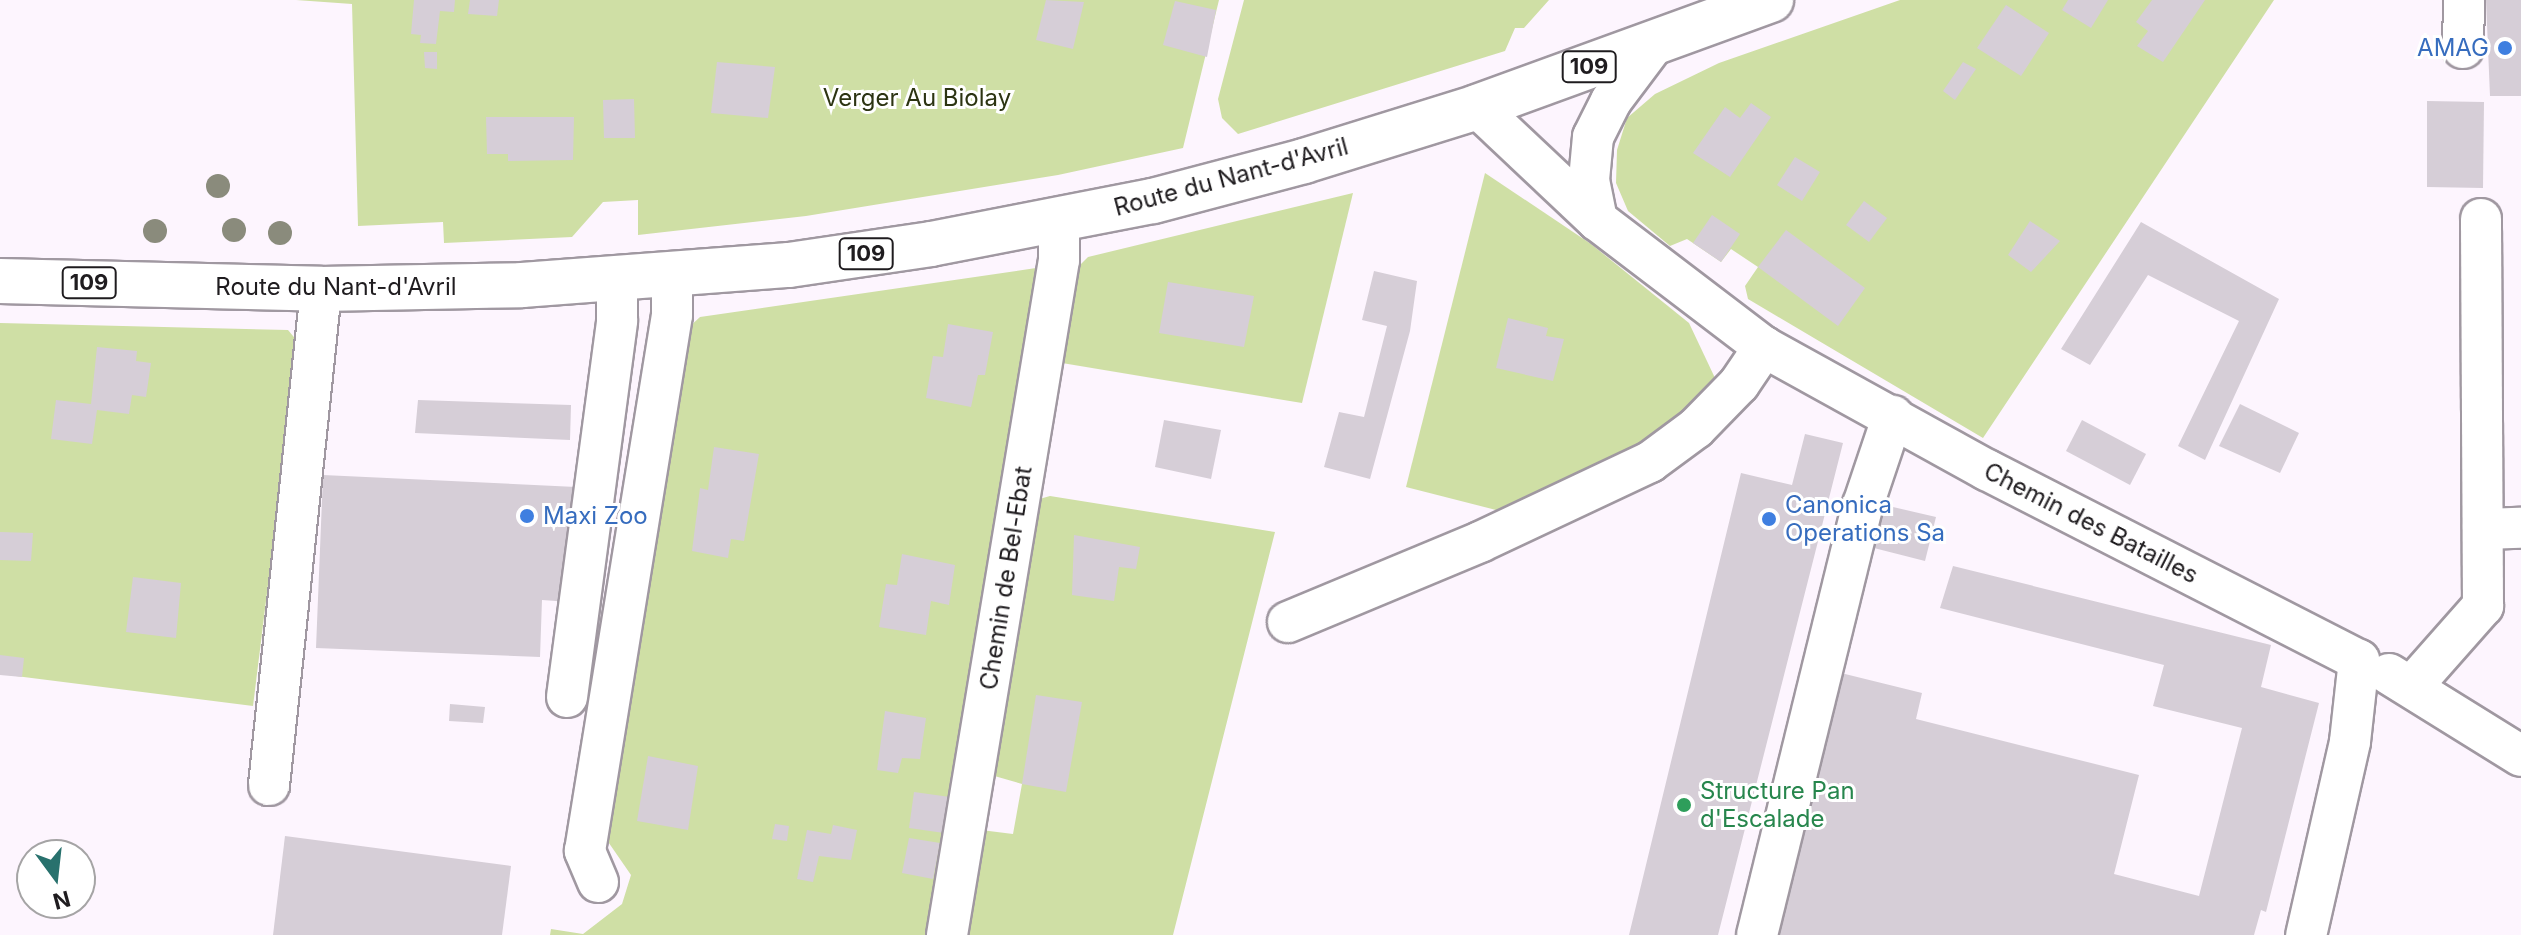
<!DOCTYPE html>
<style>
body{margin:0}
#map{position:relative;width:2521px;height:935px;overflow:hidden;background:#fdf5fe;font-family:Inter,sans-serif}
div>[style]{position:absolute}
.green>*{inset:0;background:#cfdfa5}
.building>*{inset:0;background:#d6ced7}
.roads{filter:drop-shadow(2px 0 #a098a1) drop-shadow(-2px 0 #a098a1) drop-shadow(0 2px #a098a1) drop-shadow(0 -2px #a098a1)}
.minor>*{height:40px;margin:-20px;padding:0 20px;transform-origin:20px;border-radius:20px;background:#fff}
.major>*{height:44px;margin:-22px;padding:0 22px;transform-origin:22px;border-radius:22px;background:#fff}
.trees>*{width:24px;height:24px;margin:-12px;border-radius:50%;background:#8a8b7c}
.dots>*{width:22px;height:22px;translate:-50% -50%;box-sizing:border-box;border:4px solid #fff;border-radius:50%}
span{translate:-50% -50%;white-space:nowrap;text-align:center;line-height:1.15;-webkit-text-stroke:6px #fff;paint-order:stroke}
.shield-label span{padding:2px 6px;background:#fff;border:2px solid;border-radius:6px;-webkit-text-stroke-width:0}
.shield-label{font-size:22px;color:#1f1c1f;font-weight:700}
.shop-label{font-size:24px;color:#366cbe}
.right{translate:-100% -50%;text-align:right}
.left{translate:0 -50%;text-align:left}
.park-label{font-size:24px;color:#2c3412}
.street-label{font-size:24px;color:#1f1c1f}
.leisure-label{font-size:24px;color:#27864d}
.north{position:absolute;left:16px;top:839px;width:80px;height:80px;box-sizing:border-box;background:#fff;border:2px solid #a5a4a5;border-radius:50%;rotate:165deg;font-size:22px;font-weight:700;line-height:32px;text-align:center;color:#1f1c1f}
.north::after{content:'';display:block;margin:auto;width:28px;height:36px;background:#28716d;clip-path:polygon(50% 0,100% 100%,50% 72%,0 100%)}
</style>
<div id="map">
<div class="green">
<div style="clip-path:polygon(296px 0,1219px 0,1183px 148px,1058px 175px,806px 216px,638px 235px,638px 200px,603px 202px,572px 237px,444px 243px,443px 222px,358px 226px,352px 4px)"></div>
<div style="clip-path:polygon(1244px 0,1549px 0,1524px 28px,1515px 28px,1505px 51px,1238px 134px,1222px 118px,1218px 99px)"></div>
<div style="clip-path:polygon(1900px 0,2274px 0,1983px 438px,1748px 299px,1745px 286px,1758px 267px,1731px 249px,1721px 262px,1687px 239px,1670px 246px,1628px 211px,1616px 183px,1617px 150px,1627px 118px,1655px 94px,1719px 63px)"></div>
<div style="clip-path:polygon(1485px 173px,1591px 244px,1689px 323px,1715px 378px,1705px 418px,1547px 523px,1406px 487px)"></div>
<div style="clip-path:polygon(1353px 193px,1302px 403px,1056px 362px,1071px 274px,1088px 257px)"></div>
<div style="clip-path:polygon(1036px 268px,1045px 279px,933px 935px,550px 935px,551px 929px,583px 934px,622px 904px,631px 875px,602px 833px,687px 329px,700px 317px)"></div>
<div style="clip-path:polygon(0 323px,288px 330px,298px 342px,253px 706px,0 674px)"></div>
<div style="clip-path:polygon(1050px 496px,1275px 532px,1173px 935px,962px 935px,981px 830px,1013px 834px,1022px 784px,991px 775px,1036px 500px)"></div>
</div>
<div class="building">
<div style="clip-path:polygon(414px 0,455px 0,454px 12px,440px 11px,436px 44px,420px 43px,421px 35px,411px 34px)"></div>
<div style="clip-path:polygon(470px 0,499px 0,497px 16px,468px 14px)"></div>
<div style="clip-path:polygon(1046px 0,1084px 2px,1073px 49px,1036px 40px)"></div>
<div style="clip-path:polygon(2068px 0,2108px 0,2091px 28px,2062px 10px)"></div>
<div style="clip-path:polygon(2152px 0,2205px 0,2163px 62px,2137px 46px,2148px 31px,2136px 22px)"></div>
<div style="clip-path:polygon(2486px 0,2521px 0,2521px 96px,2490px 96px)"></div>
<div style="clip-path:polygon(1175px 1px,1216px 10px,1207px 57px,1163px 45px)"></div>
<div style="clip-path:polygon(2006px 5px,2049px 33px,2021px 76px,1977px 48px)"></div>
<div style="clip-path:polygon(424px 52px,437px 52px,437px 69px,425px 68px)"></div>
<div style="clip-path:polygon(717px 62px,775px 67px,768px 118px,711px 113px)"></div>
<div style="clip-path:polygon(1963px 62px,1976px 69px,1955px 100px,1943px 91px)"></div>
<div style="clip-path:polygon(634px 99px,635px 138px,604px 138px,603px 100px)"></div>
<div style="clip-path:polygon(2427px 101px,2484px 102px,2483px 188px,2427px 187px)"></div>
<div style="clip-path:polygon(1751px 103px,1771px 117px,1730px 177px,1693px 153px,1725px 107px,1740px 118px)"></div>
<div style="clip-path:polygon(486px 117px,574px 117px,573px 160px,508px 161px,508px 154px,487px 154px)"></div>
<div style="clip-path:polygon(1795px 157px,1820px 172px,1802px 201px,1777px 185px)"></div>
<div style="clip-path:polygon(1864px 201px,1887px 218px,1869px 242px,1846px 225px)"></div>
<div style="clip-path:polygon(1712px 215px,1740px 234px,1721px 262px,1693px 243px)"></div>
<div style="clip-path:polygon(2030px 221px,2060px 241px,2031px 272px,2008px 255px)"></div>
<div style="clip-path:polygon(2141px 222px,2279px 299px,2205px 460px,2178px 446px,2239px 321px,2148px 275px,2090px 365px,2061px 349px)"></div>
<div style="clip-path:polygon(1786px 230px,1865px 288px,1838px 326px,1758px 267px)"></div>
<div style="clip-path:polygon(1374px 271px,1417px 281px,1410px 331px,1370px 479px,1324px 467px,1339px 412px,1364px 417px,1387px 326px,1362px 320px)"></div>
<div style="clip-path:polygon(1168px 282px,1254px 296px,1244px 347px,1159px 333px)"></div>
<div style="clip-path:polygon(1508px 318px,1548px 328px,1546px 336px,1564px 339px,1553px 381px,1496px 368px)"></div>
<div style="clip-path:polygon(948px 324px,993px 332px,985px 375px,978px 375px,971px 407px,926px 398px,933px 356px,943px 357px)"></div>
<div style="clip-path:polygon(97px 347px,137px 351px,136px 361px,151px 363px,146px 397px,132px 395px,129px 414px,97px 410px,92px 444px,51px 439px,56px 400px,91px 404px)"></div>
<div style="clip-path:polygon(418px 400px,571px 405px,570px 440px,415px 433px)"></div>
<div style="clip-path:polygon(2240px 404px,2299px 433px,2280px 473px,2219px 446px)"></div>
<div style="clip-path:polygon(1164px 420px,1221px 430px,1211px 479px,1155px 467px)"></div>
<div style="clip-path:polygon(2082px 420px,2146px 454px,2130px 485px,2066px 451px)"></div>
<div style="clip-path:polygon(1805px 434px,1843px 443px,1718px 935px,1629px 935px,1741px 473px,1792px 485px)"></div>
<div style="clip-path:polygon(714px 447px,759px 454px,744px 541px,731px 539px,728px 558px,692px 551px,700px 488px,708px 490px)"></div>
<div style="clip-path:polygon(323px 475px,576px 487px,570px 602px,542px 600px,540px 657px,316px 648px)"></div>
<div style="clip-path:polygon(1880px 504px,1936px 517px,1925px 561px,1870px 547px)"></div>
<div style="clip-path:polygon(0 532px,33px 533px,31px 561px,0 560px)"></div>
<div style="clip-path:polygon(1074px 535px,1140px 547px,1136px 569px,1119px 567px,1114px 601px,1072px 595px)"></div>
<div style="clip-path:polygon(902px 554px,955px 565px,949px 605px,931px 601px,926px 635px,879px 627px,886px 584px,897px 585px)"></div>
<div style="clip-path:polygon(1953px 566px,2271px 645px,2261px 687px,2319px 703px,2266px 912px,2261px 910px,2254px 935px,1773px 935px,1841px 673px,1922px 693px,1916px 719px,2139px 775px,2114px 874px,2199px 896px,2242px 728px,2153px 706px,2164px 665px,1940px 608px)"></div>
<div style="clip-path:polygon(133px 577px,181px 583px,176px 638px,126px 632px)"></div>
<div style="clip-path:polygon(0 655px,24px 658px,22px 677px,0 675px)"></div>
<div style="clip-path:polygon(1036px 695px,1082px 702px,1066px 792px,1022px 784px)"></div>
<div style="clip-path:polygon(450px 704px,485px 707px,483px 723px,449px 721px)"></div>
<div style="clip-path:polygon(885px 711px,926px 718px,920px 759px,902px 758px,898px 773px,877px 770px)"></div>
<div style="clip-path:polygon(648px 756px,698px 766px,688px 830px,637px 821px)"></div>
<div style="clip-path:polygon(914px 792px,950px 797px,944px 833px,909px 828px)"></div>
<div style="clip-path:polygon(775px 824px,789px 826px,787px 841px,772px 839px)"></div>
<div style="clip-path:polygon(833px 825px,857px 830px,851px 860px,819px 856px,813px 882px,797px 879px,807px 830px,831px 834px)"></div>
<div style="clip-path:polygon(285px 836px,511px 866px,502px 935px,273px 935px)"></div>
<div style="clip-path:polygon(909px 838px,940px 843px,933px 879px,902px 873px)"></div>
</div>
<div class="roads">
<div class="minor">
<div style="left:2463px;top:48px;width:48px;rotate:-88.8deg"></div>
<div style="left:1477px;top:107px;width:165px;rotate:43.3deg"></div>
<div style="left:1597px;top:220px;width:210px;rotate:37.3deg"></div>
<div style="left:1764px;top:347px;width:255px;rotate:28.9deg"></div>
<div style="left:1987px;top:470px;width:418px;rotate:27.1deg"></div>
<div style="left:2359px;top:660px;width:82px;rotate:96.3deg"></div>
<div style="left:2350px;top:742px;width:198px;rotate:102.8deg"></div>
<div style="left:1597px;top:220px;width:41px;rotate:-101.3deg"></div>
<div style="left:1589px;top:180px;width:43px;rotate:-84.7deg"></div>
<div style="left:1593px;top:137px;width:40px;rotate:-63.4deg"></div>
<div style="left:1611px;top:101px;width:70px;rotate:-53.1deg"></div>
<div style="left:2483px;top:529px;width:38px;rotate:-2deg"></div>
<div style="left:1288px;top:622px;width:208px;rotate:-22.6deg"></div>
<div style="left:1480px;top:542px;width:188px;rotate:-25.2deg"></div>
<div style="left:1650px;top:462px;width:57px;rotate:-36.5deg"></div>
<div style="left:1696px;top:428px;width:62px;rotate:-45.7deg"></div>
<div style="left:1739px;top:384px;width:45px;rotate:-56deg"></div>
<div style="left:2389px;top:674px;width:155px;rotate:31.8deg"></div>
<div style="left:2413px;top:685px;width:106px;rotate:-48.5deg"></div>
<div style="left:2483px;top:606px;width:387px;rotate:-90.3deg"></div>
<div style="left:567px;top:697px;width:380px;rotate:-82.4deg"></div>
<div style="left:617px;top:320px;width:40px;rotate:-90deg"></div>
<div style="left:269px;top:785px;width:499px;rotate:-84deg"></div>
<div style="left:598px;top:882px;width:34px;rotate:-113deg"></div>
<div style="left:585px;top:851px;width:543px;rotate:-80.78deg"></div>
<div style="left:672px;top:315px;width:39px;rotate:-90deg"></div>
<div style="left:947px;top:935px;width:684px;rotate:-80.58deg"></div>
<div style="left:1059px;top:260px;width:40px;rotate:-90deg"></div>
<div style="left:1757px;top:935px;width:443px;rotate:-76.2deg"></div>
<div style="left:1863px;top:505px;width:94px;rotate:-71.4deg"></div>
</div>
<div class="major">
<div style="left:0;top:281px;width:321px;rotate:1.4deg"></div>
<div style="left:321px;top:289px;width:201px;rotate:-1.1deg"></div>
<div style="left:522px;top:285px;width:268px;rotate:-4.3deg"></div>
<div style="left:789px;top:265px;width:144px;rotate:-8.4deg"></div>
<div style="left:931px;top:244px;width:226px;rotate:-11deg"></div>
<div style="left:1153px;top:201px;width:156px;rotate:-14.8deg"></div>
<div style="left:1304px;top:161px;width:181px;rotate:-17.3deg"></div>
<div style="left:1477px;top:107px;width:313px;rotate:-20deg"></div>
</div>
</div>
<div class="trees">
<div style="left:218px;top:186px"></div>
<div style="left:234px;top:230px"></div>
<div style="left:155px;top:231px"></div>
<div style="left:280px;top:233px"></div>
</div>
<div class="dots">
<div style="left:2505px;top:48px;background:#3f7fe0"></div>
<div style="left:527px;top:516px;background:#3f7fe0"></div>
<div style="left:1769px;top:519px;background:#3f7fe0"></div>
<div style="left:1684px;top:805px;background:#2e9e5b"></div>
</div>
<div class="shield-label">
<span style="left:1589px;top:67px">109</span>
<span style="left:866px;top:254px">109</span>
<span style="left:89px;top:283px">109</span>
</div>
<div class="shop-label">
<span class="right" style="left:2489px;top:48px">AMAG</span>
<span class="left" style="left:1785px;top:519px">Canonica<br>Operations Sa</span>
<span class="left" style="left:543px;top:516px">Maxi Zoo</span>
</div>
<div class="park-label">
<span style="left:917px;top:98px">Verger Au Biolay</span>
</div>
<div class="street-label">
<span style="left:1231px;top:177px;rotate:-15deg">Route du Nant-d'Avril</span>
<span style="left:336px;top:287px">Route du Nant-d'Avril</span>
<span style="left:2091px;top:523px;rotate:27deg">Chemin des Batailles</span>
<span style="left:1006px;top:578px;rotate:-81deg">Chemin de Bel-Ebat</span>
</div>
<div class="leisure-label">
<span class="left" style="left:1700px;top:805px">Structure Pan<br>d'Escalade</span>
</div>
<div class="north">N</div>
</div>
